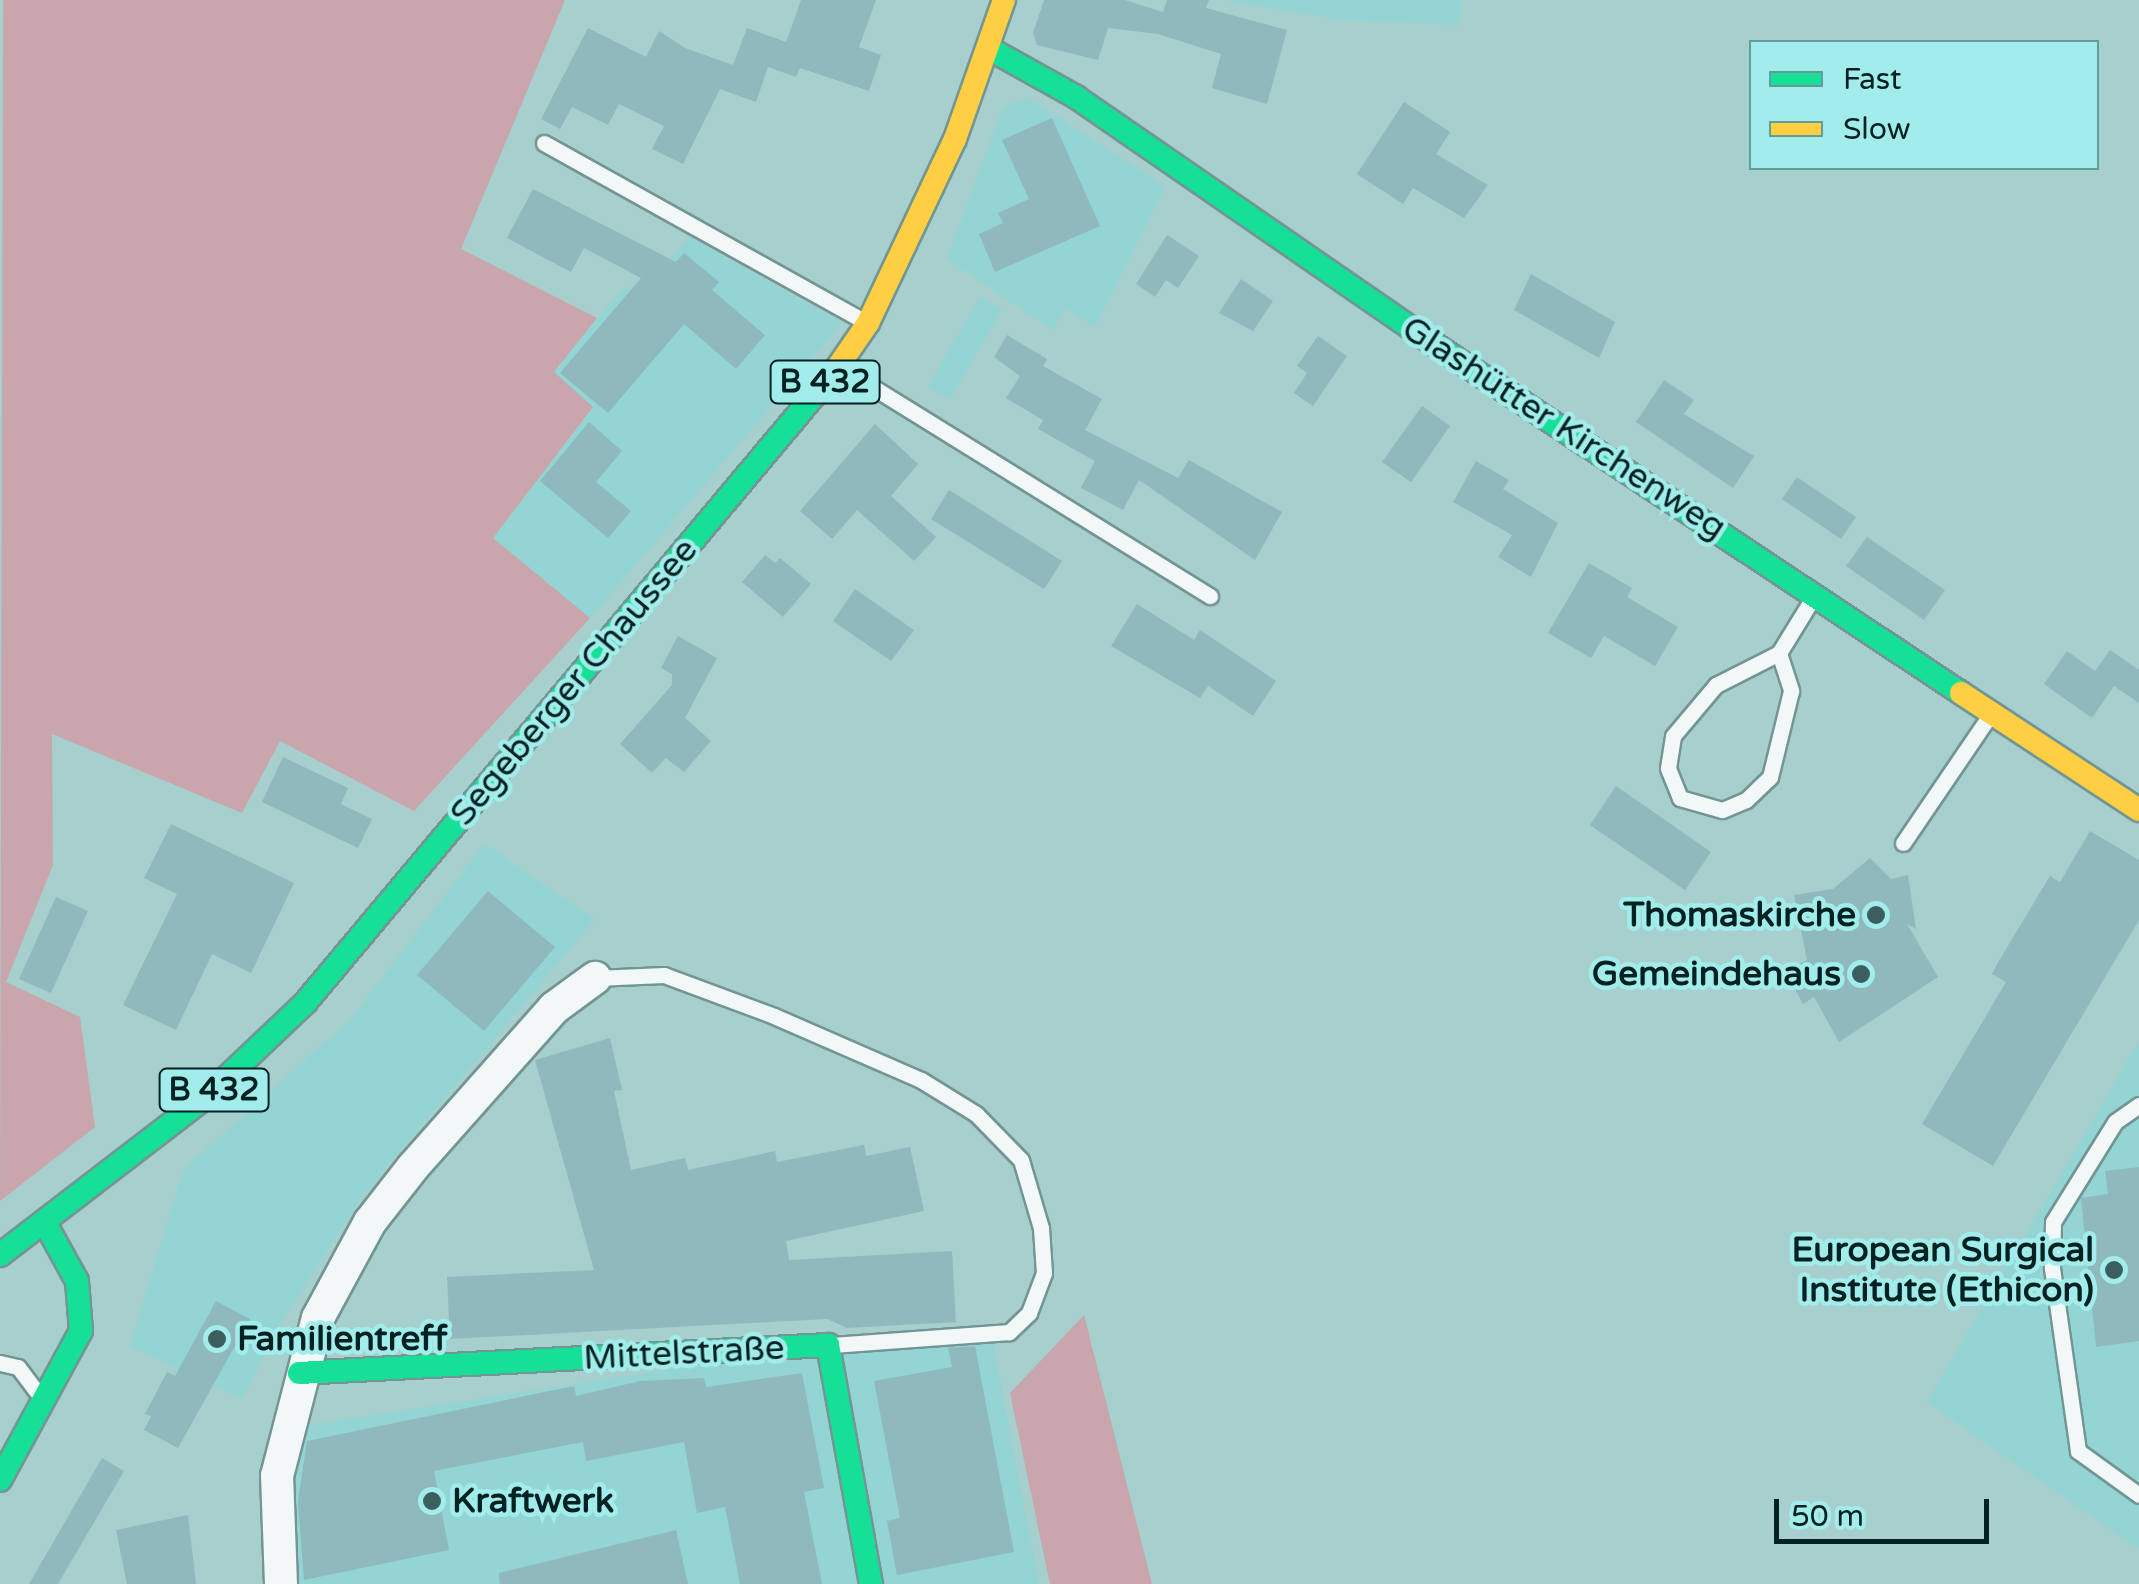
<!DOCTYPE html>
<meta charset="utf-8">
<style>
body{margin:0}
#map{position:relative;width:2139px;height:1584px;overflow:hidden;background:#a6cfce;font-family:"Varela Round",sans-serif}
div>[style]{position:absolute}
.built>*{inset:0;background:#93d5d4}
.green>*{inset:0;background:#c8a6ab}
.building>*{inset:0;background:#8fb9bd}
.roads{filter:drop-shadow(2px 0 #739594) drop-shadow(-2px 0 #739594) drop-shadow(0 2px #739594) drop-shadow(0 -2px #739594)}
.lane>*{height:15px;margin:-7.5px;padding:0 7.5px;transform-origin:7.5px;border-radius:7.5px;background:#f2f8f8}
.street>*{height:32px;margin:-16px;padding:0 16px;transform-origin:16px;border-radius:16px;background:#f2f8f8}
.fast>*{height:22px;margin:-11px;padding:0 11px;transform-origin:11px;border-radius:11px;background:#16e098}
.slow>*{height:22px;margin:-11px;padding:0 11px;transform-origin:11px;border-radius:11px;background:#ffcf43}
.dots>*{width:28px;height:28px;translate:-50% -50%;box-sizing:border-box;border:5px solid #a2edeb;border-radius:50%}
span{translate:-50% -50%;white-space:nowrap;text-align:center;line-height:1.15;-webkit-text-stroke:9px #a2edeb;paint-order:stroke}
.shield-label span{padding:2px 8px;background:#a2edeb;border:2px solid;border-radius:8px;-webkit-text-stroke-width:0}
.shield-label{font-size:32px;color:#022222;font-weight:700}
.street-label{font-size:35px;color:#022222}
.poi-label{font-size:35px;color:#022222;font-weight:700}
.right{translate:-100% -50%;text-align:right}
.left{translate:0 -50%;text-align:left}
.legend{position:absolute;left:1749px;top:40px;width:350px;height:130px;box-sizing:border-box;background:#a2edeb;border:2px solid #629c9b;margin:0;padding:12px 18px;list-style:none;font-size:30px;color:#022222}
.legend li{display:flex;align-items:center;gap:20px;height:50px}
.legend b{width:50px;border:2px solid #629c9b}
.scale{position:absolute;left:1774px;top:1499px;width:215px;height:45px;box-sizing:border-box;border:5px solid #022222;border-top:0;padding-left:12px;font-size:30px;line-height:35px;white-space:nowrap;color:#022222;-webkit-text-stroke:8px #a2edeb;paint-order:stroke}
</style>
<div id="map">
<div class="built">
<div style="clip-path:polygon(1222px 0,1461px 0,1458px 25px,1337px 19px)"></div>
<div style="clip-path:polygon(1028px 98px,1165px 187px,1095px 327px,1065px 308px,1053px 330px,947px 259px,1003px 107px)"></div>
<div style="clip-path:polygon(689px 237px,842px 323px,590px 618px,493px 538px,593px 408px,553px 372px,625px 286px,638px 298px)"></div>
<div style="clip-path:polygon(980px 297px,1002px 309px,950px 399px,928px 387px)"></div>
<div style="clip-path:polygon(484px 844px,595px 919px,362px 1196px,280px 1324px,242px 1399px,130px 1346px,184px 1169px,352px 1018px)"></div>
<div style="clip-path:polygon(2139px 1042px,2139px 1549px,1927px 1402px)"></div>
<div style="clip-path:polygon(992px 1339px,1039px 1584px,298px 1584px,294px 1501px,303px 1426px,700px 1365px)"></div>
</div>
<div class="green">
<div style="clip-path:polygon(3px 0,565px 0,461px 249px,597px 318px,554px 372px,593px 407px,493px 538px,590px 618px,414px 811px,280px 741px,242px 813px,52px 734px,53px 865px,6px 982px,80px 1017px,95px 1127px,0 1201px)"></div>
<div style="clip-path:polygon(1084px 1315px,1152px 1584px,1050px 1584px,1010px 1393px)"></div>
</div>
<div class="building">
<div style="clip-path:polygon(801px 0,876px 0,859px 47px,881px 55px,869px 91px,800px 68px,796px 77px,768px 67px,756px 102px,720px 89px,683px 164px,652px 149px,664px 126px,619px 104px,608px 125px,572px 107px,560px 129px,541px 119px,588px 28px,646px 57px,659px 31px,685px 48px,733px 65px,747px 28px,786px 42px)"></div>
<div style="clip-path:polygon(1044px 0,1125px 0,1163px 12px,1167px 0,1209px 0,1206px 8px,1287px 30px,1267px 104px,1212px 88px,1221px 54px,1158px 34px,1108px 28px,1098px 60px,1037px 45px,1033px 33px)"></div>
<div style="clip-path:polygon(1404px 102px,1450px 132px,1436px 154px,1488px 185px,1464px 218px,1413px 188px,1403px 204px,1357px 174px)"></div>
<div style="clip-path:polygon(1052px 118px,1100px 226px,995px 272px,979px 234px,1003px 223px,998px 213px,1029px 199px,1002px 140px)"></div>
<div style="clip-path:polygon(533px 189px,676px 262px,684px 253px,719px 282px,712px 290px,765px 335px,736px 369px,684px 324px,608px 413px,560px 373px,641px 278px,584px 248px,571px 272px,507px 238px)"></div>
<div style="clip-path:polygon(1167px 235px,1199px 256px,1178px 288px,1166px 280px,1155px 297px,1136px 284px)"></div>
<div style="clip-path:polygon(1531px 274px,1615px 322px,1599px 358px,1514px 310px)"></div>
<div style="clip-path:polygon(1241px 279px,1273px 301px,1253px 331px,1219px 313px)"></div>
<div style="clip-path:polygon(1007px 335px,1047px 359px,1043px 366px,1102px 399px,1085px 430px,1178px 478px,1189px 460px,1282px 512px,1255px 560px,1139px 480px,1123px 510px,1081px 488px,1095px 461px,1038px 429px,1043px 420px,1006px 398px,1020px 376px,994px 357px)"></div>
<div style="clip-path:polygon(1318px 336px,1347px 356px,1313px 406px,1294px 393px,1307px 373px,1297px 366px)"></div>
<div style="clip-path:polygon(1664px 380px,1694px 400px,1684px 414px,1754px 456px,1733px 488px,1636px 422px)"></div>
<div style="clip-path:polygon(1422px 406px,1450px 426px,1411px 482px,1382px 462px)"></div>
<div style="clip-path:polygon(589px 422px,622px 451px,596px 482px,631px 511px,608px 538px,540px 481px)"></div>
<div style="clip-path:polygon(875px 424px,918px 464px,891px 496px,936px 537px,914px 561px,857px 510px,832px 539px,800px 511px)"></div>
<div style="clip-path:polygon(1476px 461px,1509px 480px,1503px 489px,1558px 523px,1531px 577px,1498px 557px,1512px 535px,1453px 502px)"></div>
<div style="clip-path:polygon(1797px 477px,1856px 517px,1841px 539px,1782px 499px)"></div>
<div style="clip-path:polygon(949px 490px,1062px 561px,1044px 589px,931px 519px)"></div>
<div style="clip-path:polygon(1867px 537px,1945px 590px,1924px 620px,1846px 566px)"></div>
<div style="clip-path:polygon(765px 555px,775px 563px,780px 558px,811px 584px,783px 617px,742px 582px)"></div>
<div style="clip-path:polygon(1589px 563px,1632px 588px,1627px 597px,1678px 627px,1655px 666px,1604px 636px,1591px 658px,1548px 633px)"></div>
<div style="clip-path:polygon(855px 589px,914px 630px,891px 661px,833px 621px)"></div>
<div style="clip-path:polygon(1137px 604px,1194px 640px,1200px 630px,1276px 681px,1253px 716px,1208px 686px,1200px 698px,1111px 646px)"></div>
<div style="clip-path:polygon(678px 636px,717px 658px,685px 718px,711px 741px,684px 772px,666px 758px,652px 773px,620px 744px,672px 685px,672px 674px,661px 668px)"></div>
<div style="clip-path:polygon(2110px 650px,2139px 670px,2139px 703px,2114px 686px,2092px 718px,2044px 684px,2067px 651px,2095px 671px)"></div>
<div style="clip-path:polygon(283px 757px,348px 788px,341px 804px,372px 819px,358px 848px,262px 802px)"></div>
<div style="clip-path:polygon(1616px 786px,1711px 852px,1685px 890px,1590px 825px)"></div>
<div style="clip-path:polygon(171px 824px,294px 883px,251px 973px,212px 954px,176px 1030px,123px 1005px,177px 894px,144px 878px)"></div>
<div style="clip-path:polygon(2090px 831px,2139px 860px,2139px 920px,1993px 1166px,1922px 1124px,2006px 982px,1992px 974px,1997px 964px,2050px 876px,2060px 882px)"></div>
<div style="clip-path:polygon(1870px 858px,1891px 879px,1908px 875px,1916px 929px,1907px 924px,1938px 977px,1839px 1042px,1814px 997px,1803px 1004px,1785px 971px,1807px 960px,1794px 895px,1833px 889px)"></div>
<div style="clip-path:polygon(488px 891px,555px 947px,484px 1031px,417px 975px)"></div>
<div style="clip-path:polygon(56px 897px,88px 911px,51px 993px,19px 979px)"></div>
<div style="clip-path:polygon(610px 1038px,622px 1090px,614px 1091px,631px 1170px,685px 1158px,688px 1170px,775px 1151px,777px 1162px,864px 1145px,866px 1156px,910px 1147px,924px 1211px,786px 1241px,789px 1260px,952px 1251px,956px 1322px,847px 1328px,827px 1319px,450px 1339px,447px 1277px,594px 1270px,535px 1060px)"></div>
<div style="clip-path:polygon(2139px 1167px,2139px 1341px,2096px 1347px,2081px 1198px,2108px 1194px,2105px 1171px)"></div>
<div style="clip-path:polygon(216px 1301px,250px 1319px,178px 1448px,144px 1430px,151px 1416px,145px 1414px,167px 1372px,175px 1376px)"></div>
<div style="clip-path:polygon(975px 1346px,1014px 1552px,897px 1575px,887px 1521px,900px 1518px,874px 1381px,952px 1367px,948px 1348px)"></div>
<div style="clip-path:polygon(802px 1373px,824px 1488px,804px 1492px,822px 1584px,740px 1584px,725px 1507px,697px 1513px,684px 1442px,586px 1461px,583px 1442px,434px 1471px,449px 1550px,304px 1580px,298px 1501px,307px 1441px,574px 1386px,576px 1396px,640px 1381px,704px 1378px,706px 1387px)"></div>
<div style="clip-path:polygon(102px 1458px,124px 1471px,58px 1584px,29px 1584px)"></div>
<div style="clip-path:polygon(188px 1515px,196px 1584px,127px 1584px,116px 1530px)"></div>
<div style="clip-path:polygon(676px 1530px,688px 1584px,500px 1584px,499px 1573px)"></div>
</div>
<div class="roads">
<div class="lane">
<div style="left:544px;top:143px;width:362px;rotate:29.1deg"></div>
<div style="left:842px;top:368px;width:433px;rotate:31.8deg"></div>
<div style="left:1779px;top:653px;width:40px;rotate:72deg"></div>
<div style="left:1791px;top:691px;width:89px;rotate:103.7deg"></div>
<div style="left:1770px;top:777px;width:33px;rotate:136deg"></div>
<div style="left:1746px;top:800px;width:26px;rotate:157deg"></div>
<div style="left:1722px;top:810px;width:44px;rotate:-164.1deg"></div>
<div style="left:1680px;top:798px;width:32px;rotate:-112deg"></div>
<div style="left:1668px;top:768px;width:32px;rotate:-81deg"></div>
<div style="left:1673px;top:736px;width:67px;rotate:-49.9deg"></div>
<div style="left:1716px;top:685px;width:71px;rotate:-26.9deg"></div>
<div style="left:1779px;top:653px;width:61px;rotate:-58.4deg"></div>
<div style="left:1903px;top:843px;width:155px;rotate:-55.8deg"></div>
<div style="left:595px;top:978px;width:69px;rotate:-2.5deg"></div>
<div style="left:664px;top:975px;width:117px;rotate:20.4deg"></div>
<div style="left:774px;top:1016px;width:160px;rotate:23.5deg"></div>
<div style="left:921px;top:1080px;width:65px;rotate:31.7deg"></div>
<div style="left:976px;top:1114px;width:64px;rotate:45.6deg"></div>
<div style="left:1021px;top:1160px;width:71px;rotate:73.6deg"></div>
<div style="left:1041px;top:1228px;width:45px;rotate:86.2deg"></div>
<div style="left:1044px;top:1273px;width:43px;rotate:110.6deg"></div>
<div style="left:1029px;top:1313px;width:28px;rotate:136deg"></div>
<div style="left:1009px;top:1332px;width:177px;rotate:175.8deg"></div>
<div style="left:2139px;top:1105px;width:29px;rotate:145deg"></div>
<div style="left:2115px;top:1122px;width:118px;rotate:121.8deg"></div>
<div style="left:2053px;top:1222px;width:46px;rotate:91.2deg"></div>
<div style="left:2052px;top:1268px;width:185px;rotate:81.9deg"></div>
<div style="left:2078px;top:1451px;width:75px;rotate:35.8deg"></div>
<div style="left:0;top:1363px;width:18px;rotate:13deg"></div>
<div style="left:18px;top:1367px;width:31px;rotate:53deg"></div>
</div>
<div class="street">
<div style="left:281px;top:1584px;width:108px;rotate:-92.1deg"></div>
<div style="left:277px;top:1476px;width:163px;rotate:-75.5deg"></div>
<div style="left:318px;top:1318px;width:109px;rotate:-61.6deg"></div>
<div style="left:370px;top:1222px;width:70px;rotate:-52deg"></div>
<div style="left:413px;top:1167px;width:213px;rotate:-48.4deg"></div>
<div style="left:554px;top:1008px;width:51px;rotate:-36.2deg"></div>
</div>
<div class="fast">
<div style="left:988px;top:48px;width:101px;rotate:29.1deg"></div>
<div style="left:1076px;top:97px;width:421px;rotate:34.6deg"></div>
<div style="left:1422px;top:336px;width:647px;rotate:33.52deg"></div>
<div style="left:0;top:1255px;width:260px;rotate:-37.5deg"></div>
<div style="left:206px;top:1097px;width:137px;rotate:-43.5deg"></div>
<div style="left:305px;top:1003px;width:828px;rotate:-50.04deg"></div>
<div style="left:299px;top:1373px;width:530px;rotate:-3.03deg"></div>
<div style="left:828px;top:1345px;width:243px;rotate:79.8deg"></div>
<div style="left:0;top:1480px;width:170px;rotate:-61.5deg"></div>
<div style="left:81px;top:1331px;width:50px;rotate:-94.6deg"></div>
<div style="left:77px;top:1281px;width:66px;rotate:-118.9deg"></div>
</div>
<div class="slow">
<div style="left:837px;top:368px;width:55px;rotate:-55.4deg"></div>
<div style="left:868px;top:323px;width:204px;rotate:-64.7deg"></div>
<div style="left:955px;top:139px;width:147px;rotate:-70.6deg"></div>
<div style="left:1961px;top:693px;width:213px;rotate:33.3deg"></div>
</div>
</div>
<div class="dots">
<div style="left:1876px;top:915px;background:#3b5f5e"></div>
<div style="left:1861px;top:974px;background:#3b5f5e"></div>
<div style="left:2114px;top:1270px;background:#3b5f5e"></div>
<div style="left:217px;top:1339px;background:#3b5f5e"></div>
<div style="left:432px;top:1501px;background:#3b5f5e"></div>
</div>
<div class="shield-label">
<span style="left:825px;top:382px">B 432</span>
<span style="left:214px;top:1090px">B 432</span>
</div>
<div class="street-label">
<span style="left:1564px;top:428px;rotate:33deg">Glashütter Kirchenweg</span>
<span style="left:574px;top:682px;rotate:-50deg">Segeberger Chaussee</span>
<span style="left:684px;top:1353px;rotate:-3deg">Mittelstraße</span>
</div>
<div class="poi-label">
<span class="right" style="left:1856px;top:915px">Thomaskirche</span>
<span class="right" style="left:1841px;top:974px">Gemeindehaus</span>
<span class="right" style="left:2094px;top:1270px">European Surgical<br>Institute (Ethicon)</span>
<span class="left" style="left:237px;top:1339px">Familientreff</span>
<span class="left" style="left:452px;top:1501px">Kraftwerk</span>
</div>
<ul class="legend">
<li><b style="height:12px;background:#16e098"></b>Fast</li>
<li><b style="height:12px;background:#ffcf43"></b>Slow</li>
</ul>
<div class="scale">50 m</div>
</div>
